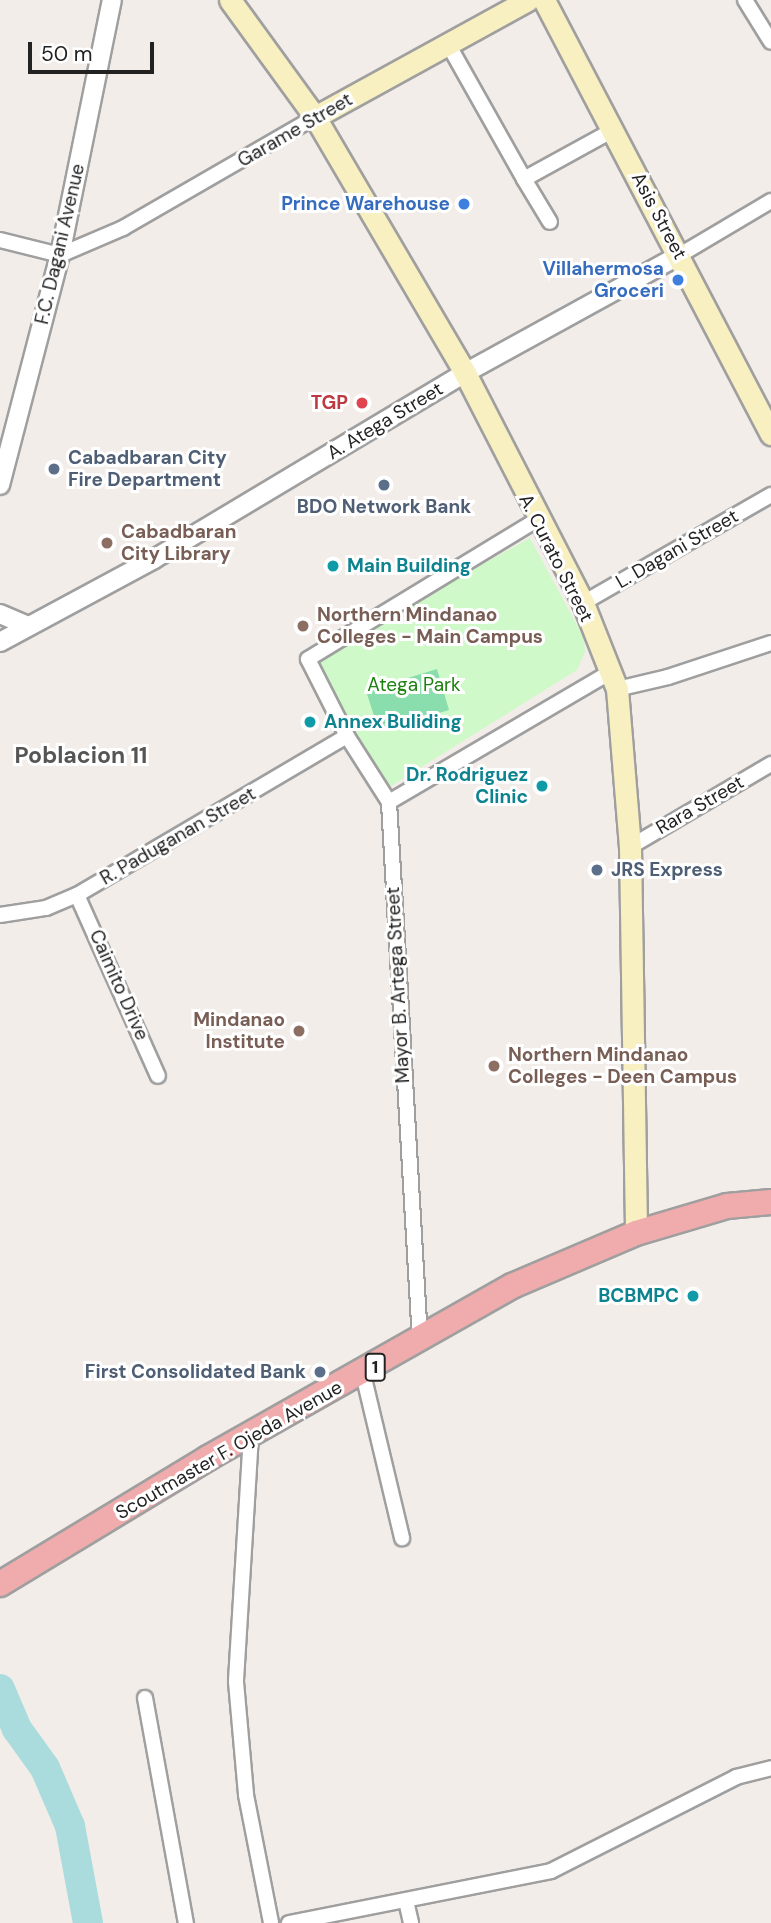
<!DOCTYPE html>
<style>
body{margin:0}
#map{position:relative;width:771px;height:1923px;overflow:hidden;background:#f2ede9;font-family:"DM Sans",sans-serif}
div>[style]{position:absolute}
.park>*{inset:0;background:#cff9c9}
.pitch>*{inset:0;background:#8addad}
.river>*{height:30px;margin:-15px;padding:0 15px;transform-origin:15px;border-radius:15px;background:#abdcdd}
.roads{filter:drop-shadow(2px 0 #9f9f9f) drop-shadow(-2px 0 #9f9f9f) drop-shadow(0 2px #9f9f9f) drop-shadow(0 -2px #9f9f9f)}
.minor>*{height:14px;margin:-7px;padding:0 7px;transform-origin:7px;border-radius:7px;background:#fff}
.tertiary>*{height:18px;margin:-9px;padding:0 9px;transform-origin:9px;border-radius:9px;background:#fff}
.secondary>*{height:21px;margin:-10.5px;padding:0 10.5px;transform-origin:10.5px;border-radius:10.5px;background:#f8f0c1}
.trunk>*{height:24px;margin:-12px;padding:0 12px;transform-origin:12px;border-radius:12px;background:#f0acad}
.dots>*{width:19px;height:19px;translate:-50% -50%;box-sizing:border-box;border:4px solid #fff;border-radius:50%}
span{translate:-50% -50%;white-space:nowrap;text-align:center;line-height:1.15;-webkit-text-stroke:6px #fff;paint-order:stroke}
.shield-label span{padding:2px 5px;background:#fff;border:2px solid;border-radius:5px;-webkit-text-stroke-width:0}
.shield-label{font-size:18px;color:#222;font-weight:700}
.street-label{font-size:19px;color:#222}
.shop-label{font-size:19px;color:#366cbe;font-weight:700}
.right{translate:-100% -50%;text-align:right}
.health-label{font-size:19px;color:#be3a42;font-weight:700}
.service-label{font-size:19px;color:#4e5e75;font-weight:700}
.left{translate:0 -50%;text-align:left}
.education-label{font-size:19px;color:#785e54;font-weight:700}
.culture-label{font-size:19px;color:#0d838f;font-weight:700}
.park-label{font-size:19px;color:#1d810f}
.quarter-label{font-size:23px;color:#555;font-weight:700}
.scale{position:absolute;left:28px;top:42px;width:126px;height:32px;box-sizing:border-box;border:4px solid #222;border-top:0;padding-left:9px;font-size:21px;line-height:24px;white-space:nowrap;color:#222;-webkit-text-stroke:5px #fff;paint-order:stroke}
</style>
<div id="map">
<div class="park">
<div style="clip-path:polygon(530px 538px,584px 638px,585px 652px,577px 670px,391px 786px,384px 785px,318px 669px,316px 656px)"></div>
</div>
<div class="pitch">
<div style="clip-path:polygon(437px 669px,449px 710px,379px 731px,366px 691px)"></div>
</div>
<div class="river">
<div style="left:0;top:1689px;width:43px;rotate:67deg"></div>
<div style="left:17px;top:1729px;width:48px;rotate:54.3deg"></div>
<div style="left:45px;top:1768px;width:63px;rotate:66.7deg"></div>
<div style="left:70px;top:1826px;width:99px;rotate:79.5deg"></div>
</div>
<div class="roads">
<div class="minor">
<div style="left:745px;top:0;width:49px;rotate:58.2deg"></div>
<div style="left:448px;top:44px;width:155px;rotate:60.6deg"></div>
<div style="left:524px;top:179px;width:102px;rotate:-28.8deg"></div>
<div style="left:524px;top:179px;width:50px;rotate:58.8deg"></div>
<div style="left:0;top:240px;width:62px;rotate:14deg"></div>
<div style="left:60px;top:255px;width:69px;rotate:-23.2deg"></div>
<div style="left:123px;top:228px;width:222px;rotate:-30deg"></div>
<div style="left:680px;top:255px;width:106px;rotate:-30.7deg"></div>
<div style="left:583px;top:603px;width:217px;rotate:-29.9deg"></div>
<div style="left:617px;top:689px;width:52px;rotate:-13.2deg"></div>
<div style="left:668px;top:677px;width:108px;rotate:-18.3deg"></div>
<div style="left:389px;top:802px;width:257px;rotate:-30.4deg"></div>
<div style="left:630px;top:847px;width:164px;rotate:-30.5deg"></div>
<div style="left:77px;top:895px;width:198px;rotate:65.9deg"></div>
<div style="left:0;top:915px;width:47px;rotate:-8.7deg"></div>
<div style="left:46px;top:908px;width:34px;rotate:-23deg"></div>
<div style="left:77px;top:895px;width:313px;rotate:-30.5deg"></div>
<div style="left:420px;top:1340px;width:539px;rotate:-93.3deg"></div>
<div style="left:389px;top:802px;width:78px;rotate:-122.5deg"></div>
<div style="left:347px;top:736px;width:86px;rotate:-116.9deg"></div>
<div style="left:308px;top:659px;width:268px;rotate:-31.3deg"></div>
<div style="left:363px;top:1374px;width:169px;rotate:76.6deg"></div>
<div style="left:251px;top:1435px;width:247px;rotate:93.5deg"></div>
<div style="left:236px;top:1682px;width:113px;rotate:84.9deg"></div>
<div style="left:246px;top:1795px;width:130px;rotate:78.9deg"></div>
<div style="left:145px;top:1698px;width:229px;rotate:79.7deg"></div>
<div style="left:406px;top:1901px;width:23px;rotate:77deg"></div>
<div style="left:289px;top:1923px;width:267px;rotate:-11.2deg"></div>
<div style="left:551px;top:1871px;width:208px;rotate:-26.9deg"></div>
<div style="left:736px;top:1777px;width:36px;rotate:-14deg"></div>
</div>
<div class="tertiary">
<div style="left:0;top:485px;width:238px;rotate:-75.4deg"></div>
<div style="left:60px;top:255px;width:260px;rotate:-78.5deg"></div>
<div style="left:0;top:614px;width:28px;rotate:23deg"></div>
<div style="left:0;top:642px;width:175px;rotate:-28.3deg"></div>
<div style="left:154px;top:559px;width:362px;rotate:-30.9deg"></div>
<div style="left:465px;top:373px;width:245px;rotate:-28.8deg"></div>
</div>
<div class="secondary">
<div style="left:230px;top:0;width:145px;rotate:54deg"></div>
<div style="left:315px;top:117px;width:297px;rotate:59.6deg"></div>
<div style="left:465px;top:373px;width:259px;rotate:62.8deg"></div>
<div style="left:583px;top:603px;width:92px;rotate:68.4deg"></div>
<div style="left:617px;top:689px;width:159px;rotate:85.3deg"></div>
<div style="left:630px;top:847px;width:386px;rotate:89.1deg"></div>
<div style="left:544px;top:0;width:490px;rotate:62.4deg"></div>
<div style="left:315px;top:117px;width:243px;rotate:-28.8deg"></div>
</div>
<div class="trunk">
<div style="left:0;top:1584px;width:243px;rotate:-31.2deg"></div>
<div style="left:208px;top:1458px;width:349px;rotate:-29.5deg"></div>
<div style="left:512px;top:1286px;width:135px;rotate:-23.1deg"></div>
<div style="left:636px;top:1233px;width:95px;rotate:-16.5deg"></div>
<div style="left:727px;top:1206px;width:44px;rotate:-5.2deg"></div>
</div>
</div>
<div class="dots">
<div style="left:464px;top:204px;background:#3f7fe0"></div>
<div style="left:678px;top:280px;background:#3f7fe0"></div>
<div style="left:362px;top:403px;background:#e0444e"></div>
<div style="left:54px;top:469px;background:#5c6f8a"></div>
<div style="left:384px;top:485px;background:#5c6f8a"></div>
<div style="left:107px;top:543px;background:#8d6e63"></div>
<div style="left:333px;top:566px;background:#0f9aa8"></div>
<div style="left:303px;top:626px;background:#8d6e63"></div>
<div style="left:310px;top:722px;background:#0f9aa8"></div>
<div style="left:542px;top:786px;background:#0f9aa8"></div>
<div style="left:597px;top:870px;background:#5c6f8a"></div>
<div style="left:299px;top:1031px;background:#8d6e63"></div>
<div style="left:494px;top:1066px;background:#8d6e63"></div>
<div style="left:693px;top:1296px;background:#0f9aa8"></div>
<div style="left:320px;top:1372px;background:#5c6f8a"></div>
</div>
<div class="shield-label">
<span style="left:375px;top:1367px">1</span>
</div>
<div class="street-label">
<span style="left:295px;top:130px;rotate:-30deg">Garame Street</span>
<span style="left:659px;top:216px;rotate:62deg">Asis Street</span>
<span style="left:60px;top:244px;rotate:-77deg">F.C. Dagani Avenue</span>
<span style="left:385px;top:421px;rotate:-31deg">A. Atega Street</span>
<span style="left:677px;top:549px;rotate:-30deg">L. Dagani Street</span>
<span style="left:556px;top:558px;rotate:63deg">A. Curato Street</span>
<span style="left:700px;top:805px;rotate:-30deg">Rara Street</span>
<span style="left:178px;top:836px;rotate:-30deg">R. Paduganan Street</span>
<span style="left:119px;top:985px;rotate:66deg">Caimito Drive</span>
<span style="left:398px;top:985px;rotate:-93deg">Mayor B. Artega Street</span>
<span style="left:229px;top:1450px;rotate:-30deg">Scoutmaster F. Ojeda Avenue</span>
</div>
<div class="shop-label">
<span class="right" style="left:450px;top:204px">Prince Warehouse</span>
<span class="right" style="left:664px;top:280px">Villahermosa<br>Groceri</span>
</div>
<div class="health-label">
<span class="right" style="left:348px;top:403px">TGP</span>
</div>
<div class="service-label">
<span class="left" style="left:68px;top:469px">Cabadbaran City<br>Fire Department</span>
<span style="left:384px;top:507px">BDO Network Bank</span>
<span class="left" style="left:611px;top:870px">JRS Express</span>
<span class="right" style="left:306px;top:1372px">First Consolidated Bank</span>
</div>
<div class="education-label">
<span class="left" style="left:121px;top:543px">Cabadbaran<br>City Library</span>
<span class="left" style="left:317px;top:626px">Northern Mindanao<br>Colleges - Main Campus</span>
<span class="right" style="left:285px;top:1031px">Mindanao<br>Institute</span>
<span class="left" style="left:508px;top:1066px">Northern Mindanao<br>Colleges - Deen Campus</span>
</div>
<div class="culture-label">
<span class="left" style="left:347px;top:566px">Main Building</span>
<span class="left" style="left:324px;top:722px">Annex Buliding</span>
<span class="right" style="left:528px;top:786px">Dr. Rodriguez<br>Clinic</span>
<span class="right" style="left:679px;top:1296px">BCBMPC</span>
</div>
<div class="park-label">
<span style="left:414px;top:685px">Atega Park</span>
</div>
<div class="quarter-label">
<span style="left:81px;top:755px">Poblacion 11</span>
</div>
<div class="scale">50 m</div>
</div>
